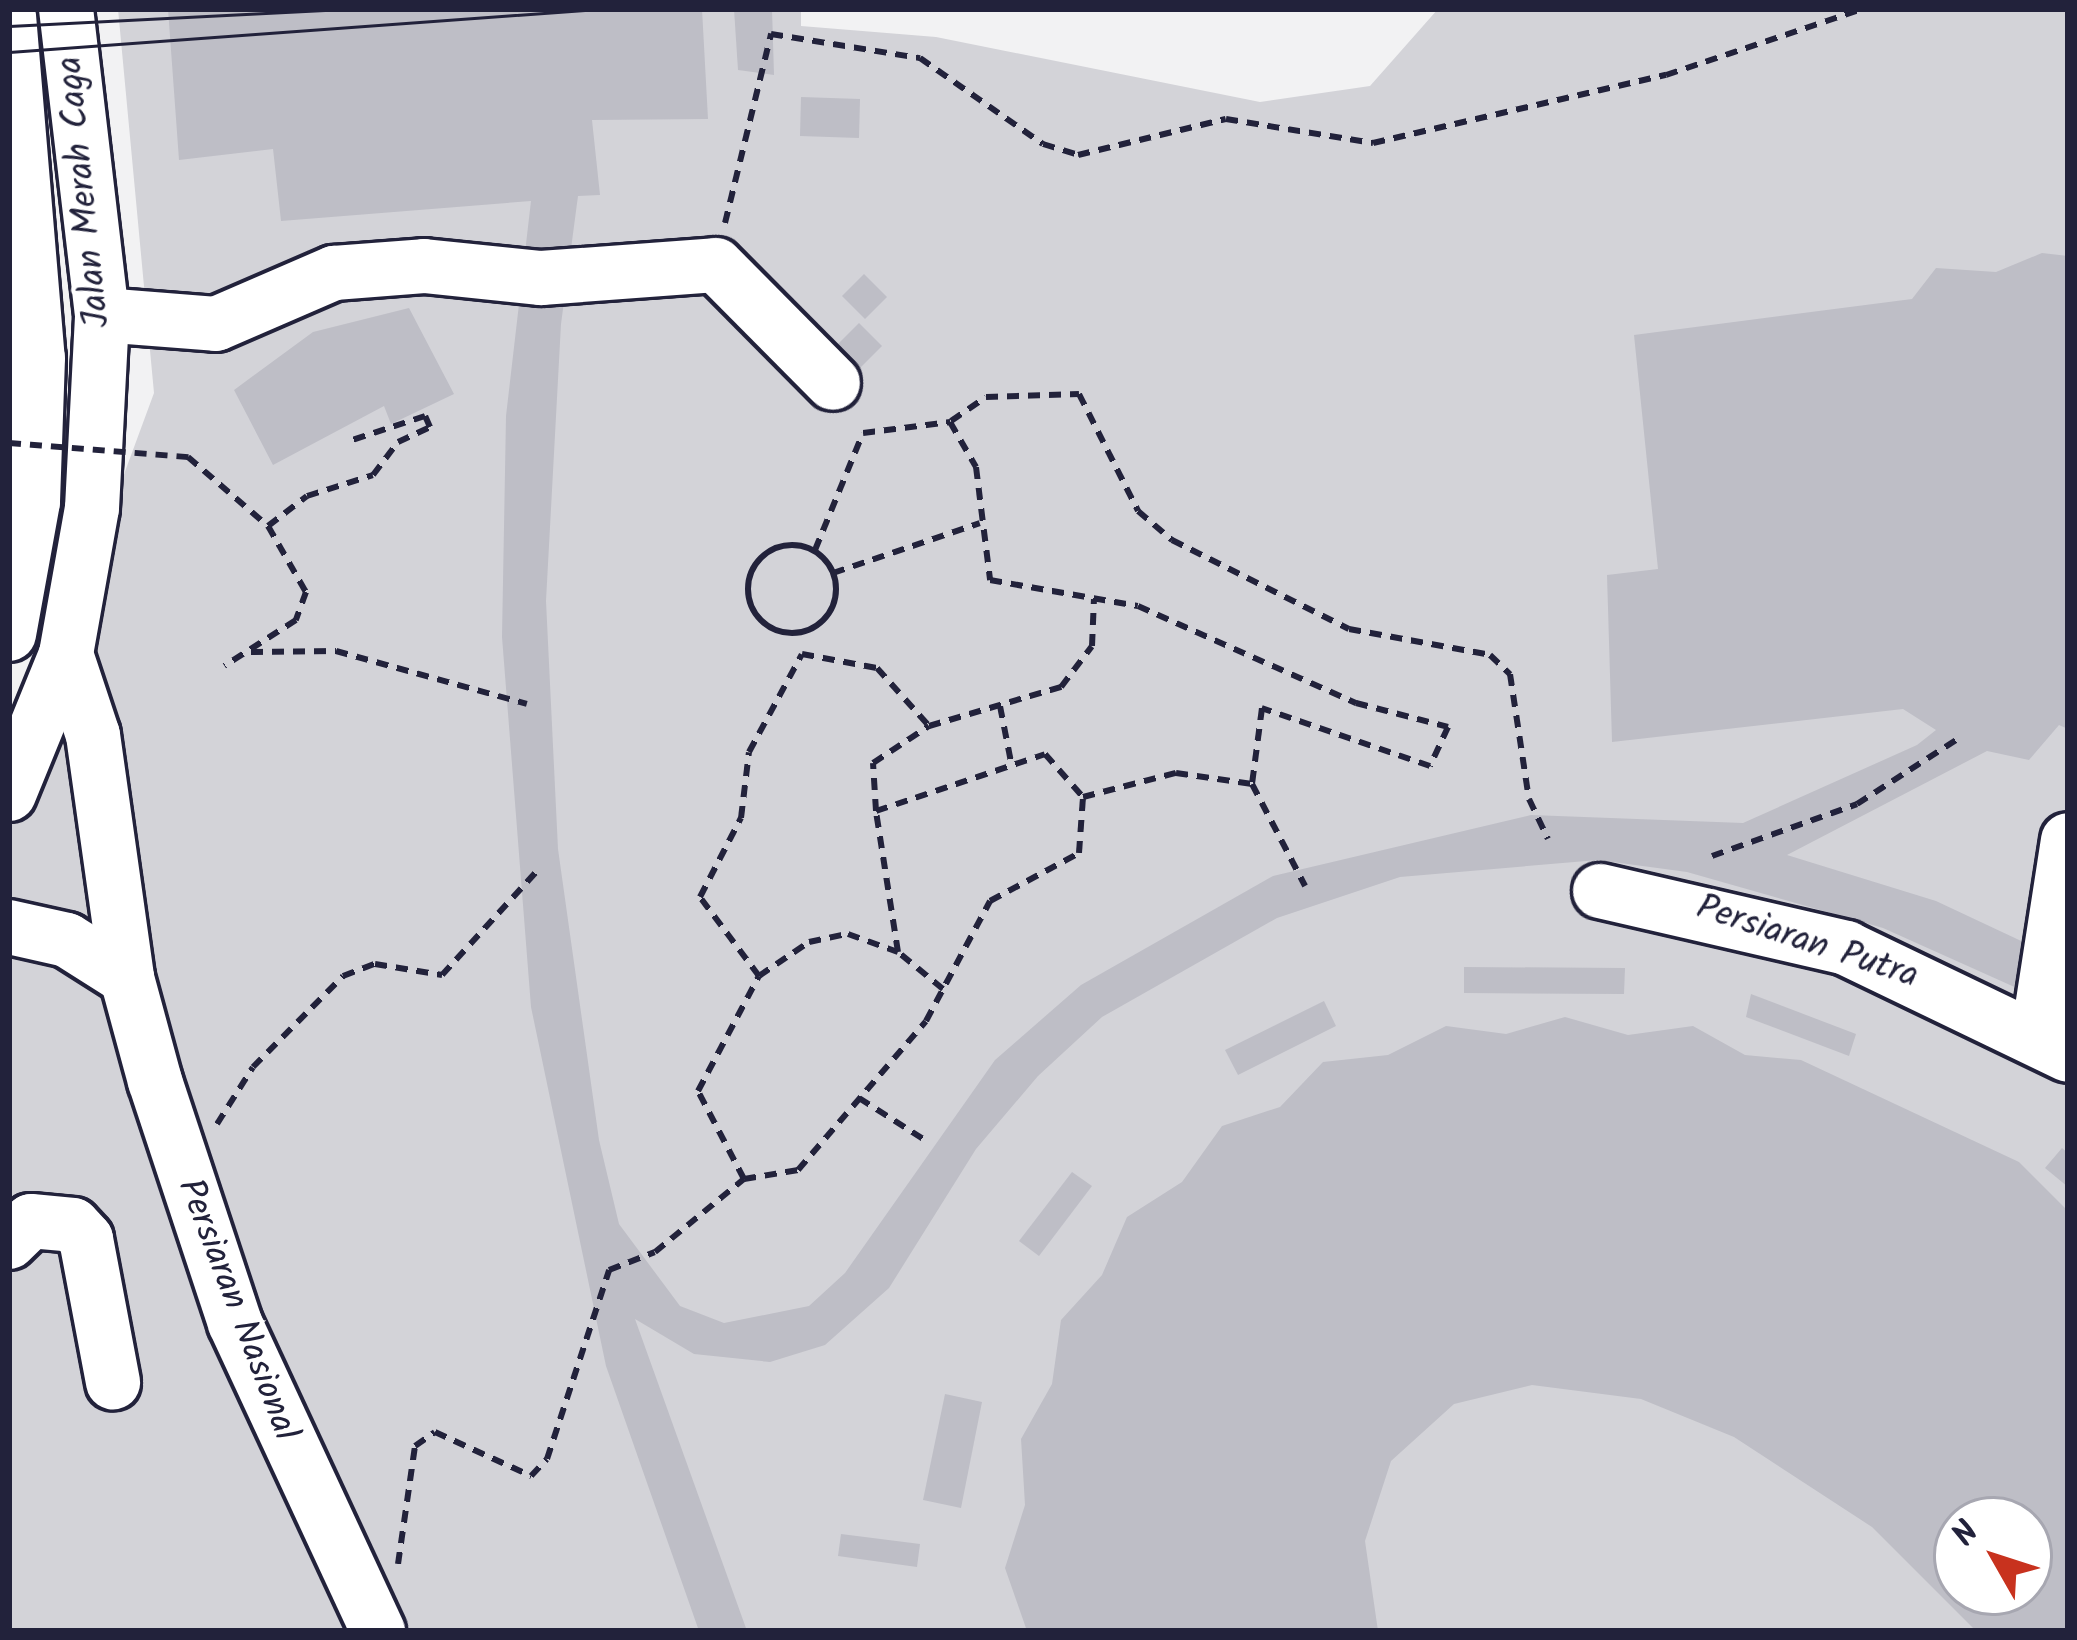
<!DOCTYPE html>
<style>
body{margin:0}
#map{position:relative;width:2077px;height:1640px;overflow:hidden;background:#f2f2f3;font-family:Kalam,sans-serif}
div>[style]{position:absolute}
.green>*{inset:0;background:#d3d3d8}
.building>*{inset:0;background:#bebec6}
.path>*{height:6px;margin-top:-3px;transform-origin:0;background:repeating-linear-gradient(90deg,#22223b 0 12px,transparent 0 21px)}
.path>.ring{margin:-3px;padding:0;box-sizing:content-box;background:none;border:6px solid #22223b;border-radius:50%}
.roads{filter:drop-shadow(3px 0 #22223b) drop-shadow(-3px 0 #22223b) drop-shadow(0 3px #22223b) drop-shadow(0 -3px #22223b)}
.minor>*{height:54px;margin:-27px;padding:0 27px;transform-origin:27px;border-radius:27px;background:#fff}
.tram>*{height:3px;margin:-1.5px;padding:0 1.5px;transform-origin:1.5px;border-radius:1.5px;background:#22223b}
.path-bridge>*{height:6px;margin-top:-3px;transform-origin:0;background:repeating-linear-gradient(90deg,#22223b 0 12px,transparent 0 21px)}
span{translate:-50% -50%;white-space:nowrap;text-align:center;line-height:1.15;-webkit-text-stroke:9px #fff;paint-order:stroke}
.street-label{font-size:36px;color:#22223b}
.frame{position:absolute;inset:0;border:12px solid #22223b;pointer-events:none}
.north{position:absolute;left:1933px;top:1496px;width:120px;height:120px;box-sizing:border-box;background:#fff;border:3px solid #a7a7b1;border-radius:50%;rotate:309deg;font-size:33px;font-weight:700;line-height:48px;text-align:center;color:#22223b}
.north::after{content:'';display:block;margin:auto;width:42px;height:54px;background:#c8321e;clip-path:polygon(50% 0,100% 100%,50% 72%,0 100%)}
</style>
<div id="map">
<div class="green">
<div style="clip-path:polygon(evenodd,118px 9px,801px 9px,801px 26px,936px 37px,1260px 102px,1370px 86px,1438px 9px,2068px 9px,2068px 1631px,9px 1631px,9px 786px,154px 393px,118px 9px,1957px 1520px,2029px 1520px,2029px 1592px,1957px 1592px,1957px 1520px)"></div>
</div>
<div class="building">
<div style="clip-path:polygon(168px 9px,702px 9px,708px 119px,592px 120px,600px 195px,578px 196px,561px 324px,546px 601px,558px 849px,599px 1140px,619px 1224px,680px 1306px,724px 1323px,809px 1306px,845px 1273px,995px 1060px,1081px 985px,1273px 876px,1531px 815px,1743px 823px,1917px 745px,1936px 730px,1903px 709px,1612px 742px,1607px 575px,1658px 569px,1634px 335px,1912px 299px,1936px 268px,1996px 272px,2042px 253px,2068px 256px,2068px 729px,2059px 725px,2029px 760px,1987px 751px,1787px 855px,1936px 901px,2068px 963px,2068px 1011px,1883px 928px,1687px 872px,1598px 860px,1400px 877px,1277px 918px,1102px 1017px,1038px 1076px,976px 1149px,889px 1288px,825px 1345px,770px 1362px,694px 1354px,635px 1319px,747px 1631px,699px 1631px,606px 1366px,531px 1007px,502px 637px,506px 416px,531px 201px,281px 221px,273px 149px,179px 160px)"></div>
<div style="clip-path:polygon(734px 9px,772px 9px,774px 75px,738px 70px)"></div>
<div style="clip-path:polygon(801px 97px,860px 99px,859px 138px,800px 136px)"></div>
<div style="clip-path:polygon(864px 274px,887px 297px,865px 319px,842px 296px)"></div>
<div style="clip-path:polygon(409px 308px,454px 394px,391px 424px,384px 406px,273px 465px,234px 390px,313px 332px)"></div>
<div style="clip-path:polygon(859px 323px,882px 346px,860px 368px,837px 345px)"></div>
<div style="clip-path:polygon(1464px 967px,1625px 968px,1624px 994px,1464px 993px)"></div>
<div style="clip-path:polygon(1751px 994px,1856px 1034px,1849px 1056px,1746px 1017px)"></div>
<div style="clip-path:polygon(1324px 1001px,1336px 1026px,1238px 1075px,1225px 1050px)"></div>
<div style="clip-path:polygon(evenodd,1565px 1017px,1628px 1035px,1693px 1026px,1745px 1055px,1801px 1060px,2019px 1162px,2068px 1211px,2068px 1631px,1976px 1631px,1872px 1527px,1734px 1437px,1641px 1399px,1532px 1385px,1454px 1404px,1391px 1461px,1365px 1541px,1378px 1631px,1027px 1631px,1005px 1568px,1025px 1505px,1021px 1439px,1052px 1384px,1061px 1320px,1102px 1275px,1127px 1217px,1182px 1182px,1222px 1126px,1280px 1107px,1323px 1062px,1388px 1055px,1446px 1026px,1506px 1034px,1565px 1017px,1957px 1520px,2029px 1520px,2029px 1592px,1957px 1592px,1957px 1520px)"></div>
<div style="clip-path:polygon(2062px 1148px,2068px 1153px,2068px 1187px,2045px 1168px)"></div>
<div style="clip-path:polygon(1072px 1172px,1092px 1186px,1039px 1256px,1019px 1241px)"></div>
<div style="clip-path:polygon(945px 1394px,982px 1402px,961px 1508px,923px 1500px)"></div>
<div style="clip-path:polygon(841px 1534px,920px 1544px,917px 1567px,838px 1556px)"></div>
</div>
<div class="path">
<div style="left:725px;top:223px;width:195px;rotate:-76.3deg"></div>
<div style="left:771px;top:34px;width:151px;rotate:9.2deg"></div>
<div style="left:920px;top:58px;width:150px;rotate:35deg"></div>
<div style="left:1043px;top:144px;width:37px;rotate:17deg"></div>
<div style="left:1078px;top:155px;width:152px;rotate:-13.7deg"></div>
<div style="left:1226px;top:119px;width:149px;rotate:9.3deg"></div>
<div style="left:1373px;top:143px;width:301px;rotate:-13.1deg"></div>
<div style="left:1666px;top:75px;width:207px;rotate:-18.6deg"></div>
<div style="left:951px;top:421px;width:42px;rotate:-34.4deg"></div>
<div style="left:986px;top:397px;width:93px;rotate:-1.8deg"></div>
<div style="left:1079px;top:394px;width:131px;rotate:63.2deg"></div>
<div style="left:1138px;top:511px;width:45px;rotate:40.5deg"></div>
<div style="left:1172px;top:540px;width:198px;rotate:26.7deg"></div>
<div style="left:1349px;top:629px;width:143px;rotate:10.4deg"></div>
<div style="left:1490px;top:655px;width:28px;rotate:44deg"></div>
<div style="left:1510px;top:674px;width:126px;rotate:81.4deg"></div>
<div style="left:1529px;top:799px;width:44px;rotate:64.6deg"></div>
<div style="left:188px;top:457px;width:106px;rotate:40.8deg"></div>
<div style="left:268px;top:526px;width:76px;rotate:60.1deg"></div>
<div style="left:306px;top:592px;width:30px;rotate:110deg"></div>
<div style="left:296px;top:620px;width:85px;rotate:147.4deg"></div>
<div style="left:268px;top:526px;width:49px;rotate:-37.6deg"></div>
<div style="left:307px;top:496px;width:69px;rotate:-17.7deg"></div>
<div style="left:373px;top:475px;width:41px;rotate:-52.9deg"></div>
<div style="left:398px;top:442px;width:35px;rotate:-25deg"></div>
<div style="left:430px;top:427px;width:12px;rotate:-114deg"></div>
<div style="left:425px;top:416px;width:77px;rotate:161.8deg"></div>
<div class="ring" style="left:748px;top:545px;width:82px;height:82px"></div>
<div style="left:815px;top:550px;width:126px;rotate:-67.7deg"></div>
<div style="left:863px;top:433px;width:88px;rotate:-7.2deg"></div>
<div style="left:950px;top:422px;width:52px;rotate:60deg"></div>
<div style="left:976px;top:467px;width:114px;rotate:82.9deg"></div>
<div style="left:990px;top:580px;width:150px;rotate:10deg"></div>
<div style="left:1138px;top:606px;width:239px;rotate:24deg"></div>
<div style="left:1356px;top:703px;width:95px;rotate:14.6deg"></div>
<div style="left:1448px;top:727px;width:43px;rotate:114.8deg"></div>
<div style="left:1430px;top:766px;width:178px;rotate:-161deg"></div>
<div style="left:1262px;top:708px;width:77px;rotate:97.5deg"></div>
<div style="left:1252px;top:784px;width:115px;rotate:62.5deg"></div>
<div style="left:833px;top:573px;width:155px;rotate:-18.8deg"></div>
<div style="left:251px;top:652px;width:85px;rotate:-0.7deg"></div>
<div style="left:336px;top:651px;width:198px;rotate:15.5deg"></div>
<div style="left:1000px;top:706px;width:62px;rotate:78.9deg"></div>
<div style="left:876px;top:811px;width:48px;rotate:-93.6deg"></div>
<div style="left:873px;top:763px;width:67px;rotate:-33.5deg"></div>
<div style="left:929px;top:726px;width:138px;rotate:-16.5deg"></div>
<div style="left:1061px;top:687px;width:51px;rotate:-52.9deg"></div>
<div style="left:1092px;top:646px;width:47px;rotate:-87.6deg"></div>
<div style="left:1712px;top:856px;width:154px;rotate:-19.7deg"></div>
<div style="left:1857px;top:804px;width:118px;rotate:-32.9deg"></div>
<div style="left:759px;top:976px;width:99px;rotate:-126.8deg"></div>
<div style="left:700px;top:897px;width:89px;rotate:-62.6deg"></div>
<div style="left:741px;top:818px;width:66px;rotate:-83.1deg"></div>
<div style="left:749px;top:752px;width:111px;rotate:-61.6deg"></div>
<div style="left:802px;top:654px;width:76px;rotate:10.6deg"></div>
<div style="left:877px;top:668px;width:78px;rotate:48.1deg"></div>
<div style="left:943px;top:989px;width:58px;rotate:-140.6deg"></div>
<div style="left:898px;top:952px;width:143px;rotate:-98.9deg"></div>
<div style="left:876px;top:811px;width:178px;rotate:-18.6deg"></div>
<div style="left:1045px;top:754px;width:57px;rotate:48.5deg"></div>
<div style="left:859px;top:1098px;width:78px;rotate:32.5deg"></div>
<div style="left:217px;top:1124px;width:67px;rotate:-57.7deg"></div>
<div style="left:253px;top:1067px;width:128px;rotate:-45.3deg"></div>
<div style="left:343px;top:976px;width:34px;rotate:-21deg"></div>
<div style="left:375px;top:964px;width:68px;rotate:9.3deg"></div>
<div style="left:442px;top:975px;width:139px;rotate:-47.6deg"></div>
<div style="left:744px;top:1179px;width:99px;rotate:-117.6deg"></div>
<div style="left:698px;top:1091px;width:130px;rotate:-62.1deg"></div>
<div style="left:759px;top:976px;width:60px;rotate:-34.2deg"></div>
<div style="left:809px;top:942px;width:40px;rotate:-12deg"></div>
<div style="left:848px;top:934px;width:53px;rotate:19.8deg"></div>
<div style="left:398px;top:1564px;width:119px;rotate:-81.8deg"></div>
<div style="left:415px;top:1446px;width:24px;rotate:-35deg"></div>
<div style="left:435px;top:1432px;width:106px;rotate:24.6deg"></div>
<div style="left:531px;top:1476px;width:23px;rotate:-47deg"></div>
<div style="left:547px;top:1459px;width:199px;rotate:-71.8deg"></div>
<div style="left:609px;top:1270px;width:49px;rotate:-21.4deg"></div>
<div style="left:655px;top:1252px;width:115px;rotate:-39.4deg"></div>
<div style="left:744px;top:1179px;width:55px;rotate:-9.5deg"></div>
<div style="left:798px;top:1170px;width:196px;rotate:-49.3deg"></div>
<div style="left:926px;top:1021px;width:136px;rotate:-61.9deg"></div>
<div style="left:990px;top:901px;width:101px;rotate:-28.3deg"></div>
<div style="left:1079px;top:853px;width:56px;rotate:-85.9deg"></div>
<div style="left:1083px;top:797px;width:96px;rotate:-14.5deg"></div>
<div style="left:1176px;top:773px;width:77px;rotate:8.2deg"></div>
</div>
<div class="roads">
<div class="minor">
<div style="left:9px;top:16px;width:343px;rotate:85.2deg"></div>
<div style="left:38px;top:358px;width:144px;rotate:92deg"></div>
<div style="left:33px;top:502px;width:134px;rotate:100.3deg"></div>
<div style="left:102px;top:315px;width:114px;rotate:4.5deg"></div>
<div style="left:216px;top:324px;width:129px;rotate:-23.4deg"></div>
<div style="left:334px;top:273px;width:90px;rotate:-4.4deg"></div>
<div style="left:424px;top:266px;width:118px;rotate:5.9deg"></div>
<div style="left:541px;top:278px;width:175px;rotate:-4.2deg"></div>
<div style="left:716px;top:265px;width:166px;rotate:45.2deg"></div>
<div style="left:66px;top:654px;width:85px;rotate:71.6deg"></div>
<div style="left:93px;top:735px;width:245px;rotate:82deg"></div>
<div style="left:127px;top:978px;width:107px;rotate:74.8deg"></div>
<div style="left:155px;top:1081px;width:255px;rotate:71.7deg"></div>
<div style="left:235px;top:1323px;width:340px;rotate:65.1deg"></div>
<div style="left:9px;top:794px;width:151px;rotate:-67.8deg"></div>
<div style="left:66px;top:654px;width:148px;rotate:-79.9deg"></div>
<div style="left:92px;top:508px;width:193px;rotate:-87deg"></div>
<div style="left:102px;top:315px;width:308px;rotate:-96.7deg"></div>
<div style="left:1600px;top:891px;width:253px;rotate:13deg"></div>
<div style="left:1846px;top:948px;width:246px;rotate:25.7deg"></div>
<div style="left:9px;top:927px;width:59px;rotate:12.6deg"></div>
<div style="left:67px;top:940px;width:71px;rotate:32.3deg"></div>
<div style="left:2038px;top:1034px;width:196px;rotate:-81.2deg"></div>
<div style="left:9px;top:1242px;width:30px;rotate:-44deg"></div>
<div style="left:31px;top:1221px;width:42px;rotate:5.4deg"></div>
<div style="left:73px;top:1225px;width:19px;rotate:47deg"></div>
<div style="left:86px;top:1239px;width:146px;rotate:79.3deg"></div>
</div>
</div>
<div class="tram">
<div style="left:9px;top:26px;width:331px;rotate:-2.9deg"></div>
<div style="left:9px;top:52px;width:591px;rotate:-4.18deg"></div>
</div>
<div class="path-bridge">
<div style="left:9px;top:443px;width:180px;rotate:4.5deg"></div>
</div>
<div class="street-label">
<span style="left:85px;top:192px;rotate:-96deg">Jalan Merah Caga</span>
<span style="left:1807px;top:943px;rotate:18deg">Persiaran Putra</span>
<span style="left:237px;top:1310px;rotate:69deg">Persiaran Nasional</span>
</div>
<div class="frame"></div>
<div class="north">N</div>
</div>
